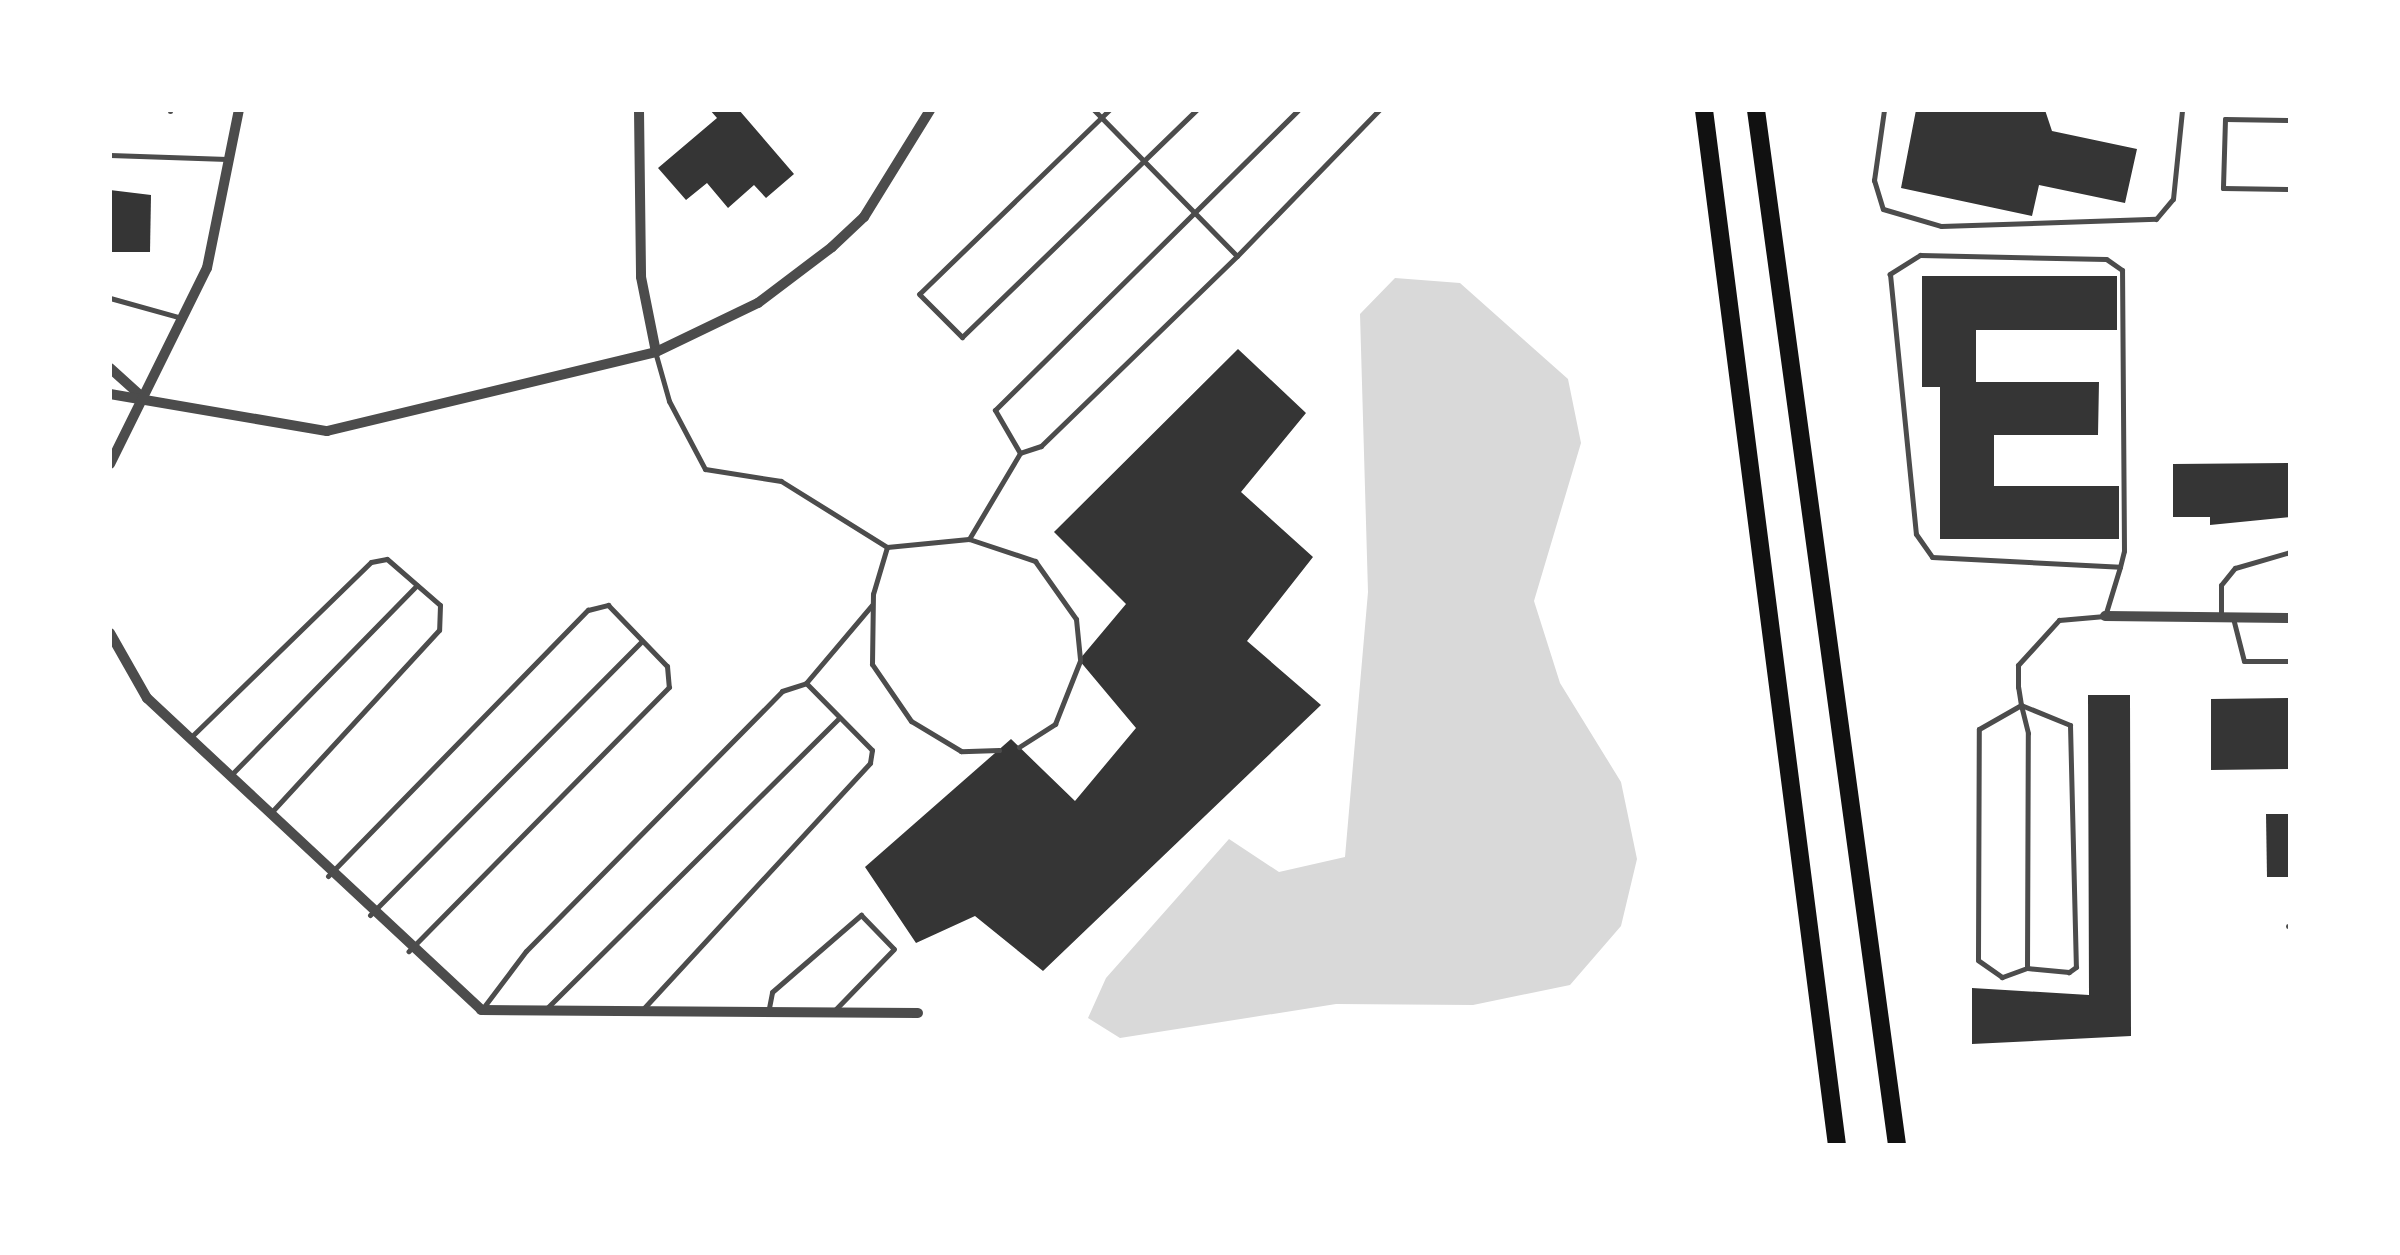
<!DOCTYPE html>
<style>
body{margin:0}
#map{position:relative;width:2400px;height:1255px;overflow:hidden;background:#fff;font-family:Figtree,sans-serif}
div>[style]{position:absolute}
.water>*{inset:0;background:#d9d9d9}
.building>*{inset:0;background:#353535}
.service>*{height:5px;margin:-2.5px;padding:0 2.5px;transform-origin:2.5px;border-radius:2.5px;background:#4c4c4c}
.minor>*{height:10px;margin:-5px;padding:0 5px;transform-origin:5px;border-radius:5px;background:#4c4c4c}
.motorway>*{height:18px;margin:-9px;padding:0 9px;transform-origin:9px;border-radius:9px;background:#111}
span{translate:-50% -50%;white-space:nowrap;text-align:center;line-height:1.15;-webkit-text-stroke:8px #fff;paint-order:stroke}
.frame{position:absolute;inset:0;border:112px solid #fff;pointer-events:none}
</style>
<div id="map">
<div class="water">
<div style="clip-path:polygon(1395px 278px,1460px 283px,1568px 379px,1581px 443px,1534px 601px,1560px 683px,1621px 782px,1637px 859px,1621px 926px,1570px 985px,1473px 1005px,1336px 1004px,1120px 1038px,1088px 1018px,1106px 978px,1229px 839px,1279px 872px,1345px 857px,1368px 592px,1360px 314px)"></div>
</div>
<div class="building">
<div style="clip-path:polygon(710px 110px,739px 110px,794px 174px,766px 198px,754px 185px,728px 208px,707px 183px,686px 200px,658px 168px,717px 118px)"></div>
<div style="clip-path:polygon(1916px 110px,2045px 110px,2052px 131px,2137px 149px,2125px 203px,2039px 185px,2032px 216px,1901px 188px)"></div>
<div style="clip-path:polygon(110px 190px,151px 195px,150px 252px,110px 252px)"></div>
<div style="clip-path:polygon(1922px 276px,2117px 276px,2117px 330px,1976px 330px,1976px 382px,2099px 382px,2098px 435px,1994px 435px,1994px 486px,2119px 486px,2119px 539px,1940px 539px,1940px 387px,1922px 387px)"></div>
<div style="clip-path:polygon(1238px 349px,1306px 413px,1241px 492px,1313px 557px,1247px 641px,1321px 705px,1043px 971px,975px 916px,916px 943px,865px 867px,1011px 739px,1075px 801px,1136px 728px,1079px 660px,1126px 604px,1054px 532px)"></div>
<div style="clip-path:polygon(2290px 463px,2290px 517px,2210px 525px,2210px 517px,2173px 517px,2173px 464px)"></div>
<div style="clip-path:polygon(2088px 695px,2130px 695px,2131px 1036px,1972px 1044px,1972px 988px,2089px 995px)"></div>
<div style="clip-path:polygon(2290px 698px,2290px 769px,2211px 770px,2211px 699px)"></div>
<div style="clip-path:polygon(2266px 814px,2290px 814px,2290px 877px,2267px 877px)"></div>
</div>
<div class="service">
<div style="left:1094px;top:110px;width:204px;rotate:45.6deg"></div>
<div style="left:1237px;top:256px;width:204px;rotate:-45.8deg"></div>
<div style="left:1109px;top:110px;width:264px;rotate:135.9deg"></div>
<div style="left:919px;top:294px;width:61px;rotate:45deg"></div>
<div style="left:962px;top:337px;width:326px;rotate:-44.1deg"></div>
<div style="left:1884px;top:110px;width:71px;rotate:98.1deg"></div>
<div style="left:1874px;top:180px;width:30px;rotate:73deg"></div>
<div style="left:1883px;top:209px;width:60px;rotate:16.3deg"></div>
<div style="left:1941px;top:226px;width:215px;rotate:-1.9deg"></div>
<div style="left:2156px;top:219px;width:26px;rotate:-50deg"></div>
<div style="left:2173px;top:199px;width:89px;rotate:-84.2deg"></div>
<div style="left:170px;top:111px;width:1px;rotate:-90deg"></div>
<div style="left:2290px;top:120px;width:65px;rotate:-179.1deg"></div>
<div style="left:2225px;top:119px;width:69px;rotate:91.7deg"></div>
<div style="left:2223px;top:188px;width:67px;rotate:0.9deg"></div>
<div style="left:110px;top:155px;width:117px;rotate:2deg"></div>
<div style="left:1237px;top:256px;width:273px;rotate:135.9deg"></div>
<div style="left:1041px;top:446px;width:22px;rotate:162deg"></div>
<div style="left:1020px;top:453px;width:50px;rotate:-120.2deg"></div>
<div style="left:995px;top:410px;width:426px;rotate:-44.7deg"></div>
<div style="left:110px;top:298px;width:75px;rotate:15.5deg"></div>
<div style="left:656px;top:355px;width:48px;rotate:74.2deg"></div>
<div style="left:669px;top:401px;width:77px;rotate:62.1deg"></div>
<div style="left:705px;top:469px;width:77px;rotate:9deg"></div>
<div style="left:781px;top:481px;width:125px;rotate:31.9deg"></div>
<div style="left:969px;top:539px;width:100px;rotate:-59.3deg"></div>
<div style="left:2221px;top:617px;width:32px;rotate:-90deg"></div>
<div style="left:2221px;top:585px;width:22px;rotate:-51deg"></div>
<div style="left:2235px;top:568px;width:57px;rotate:-16.2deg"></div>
<div style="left:2233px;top:618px;width:44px;rotate:75.7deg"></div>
<div style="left:2244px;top:661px;width:46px"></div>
<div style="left:806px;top:683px;width:102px;rotate:-49.8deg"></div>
<div style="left:190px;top:738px;width:252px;rotate:-44.2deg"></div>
<div style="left:371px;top:562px;width:16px;rotate:-11deg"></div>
<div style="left:387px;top:559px;width:70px;rotate:41deg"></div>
<div style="left:440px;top:605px;width:25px;rotate:92deg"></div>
<div style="left:439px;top:630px;width:250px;rotate:132.6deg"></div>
<div style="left:1019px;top:747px;width:43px;rotate:-32.6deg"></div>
<div style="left:1055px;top:724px;width:68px;rotate:-68.4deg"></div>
<div style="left:999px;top:750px;width:38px;rotate:178deg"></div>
<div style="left:961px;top:751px;width:58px;rotate:-149deg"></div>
<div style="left:911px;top:721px;width:69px;rotate:-124.4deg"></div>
<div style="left:872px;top:664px;width:70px;rotate:-89.2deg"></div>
<div style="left:873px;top:594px;width:49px;rotate:-73.4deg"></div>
<div style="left:887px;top:547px;width:82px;rotate:-5.6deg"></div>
<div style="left:969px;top:539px;width:70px;rotate:18.4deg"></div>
<div style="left:1035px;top:561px;width:71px;rotate:54.7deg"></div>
<div style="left:1076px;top:619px;width:40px;rotate:84.3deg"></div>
<div style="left:230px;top:776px;width:267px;rotate:-45.6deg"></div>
<div style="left:328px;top:876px;width:372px;rotate:-45.7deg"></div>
<div style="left:588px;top:610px;width:21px;rotate:-14deg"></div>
<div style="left:608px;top:605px;width:85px;rotate:46deg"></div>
<div style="left:667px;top:666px;width:21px;rotate:85deg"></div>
<div style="left:669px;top:687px;width:371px;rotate:134.6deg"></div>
<div style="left:370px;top:915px;width:386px;rotate:-45.2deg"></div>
<div style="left:2288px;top:926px;width:2px"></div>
<div style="left:2027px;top:968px;width:27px;rotate:160deg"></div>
<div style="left:2002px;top:977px;width:29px;rotate:-145deg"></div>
<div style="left:1978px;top:960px;width:231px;rotate:-89.8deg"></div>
<div style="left:1979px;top:729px;width:48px;rotate:-29.7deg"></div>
<div style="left:2021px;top:705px;width:53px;rotate:22.2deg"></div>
<div style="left:2070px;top:725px;width:242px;rotate:88.6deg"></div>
<div style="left:2076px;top:967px;width:9px;rotate:144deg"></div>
<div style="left:2069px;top:972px;width:42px;rotate:-174.6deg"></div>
<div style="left:2027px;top:968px;width:235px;rotate:-89.8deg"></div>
<div style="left:2028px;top:733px;width:29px;rotate:-104deg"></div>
<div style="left:2021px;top:705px;width:18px;rotate:-99deg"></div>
<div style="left:2018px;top:687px;width:22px;rotate:-90deg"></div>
<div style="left:2018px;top:665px;width:61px;rotate:-47.7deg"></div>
<div style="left:2059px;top:620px;width:46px;rotate:-5deg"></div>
<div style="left:2105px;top:616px;width:51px;rotate:-73deg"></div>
<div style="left:2120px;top:567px;width:16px;rotate:-76deg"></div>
<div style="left:2124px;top:551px;width:281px;rotate:-90.4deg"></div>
<div style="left:2122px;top:270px;width:19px;rotate:-145deg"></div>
<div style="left:2106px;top:259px;width:186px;rotate:-178.8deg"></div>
<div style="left:1920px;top:255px;width:36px;rotate:148deg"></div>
<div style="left:1890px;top:274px;width:261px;rotate:84.3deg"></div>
<div style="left:1916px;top:534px;width:28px;rotate:55deg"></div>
<div style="left:1932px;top:557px;width:188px;rotate:3deg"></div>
<div style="left:483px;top:1008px;width:71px;rotate:-53deg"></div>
<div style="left:526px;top:951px;width:365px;rotate:-45.4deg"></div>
<div style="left:782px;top:691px;width:25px;rotate:-18deg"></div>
<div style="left:806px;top:683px;width:94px;rotate:45.4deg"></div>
<div style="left:872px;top:750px;width:13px;rotate:99deg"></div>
<div style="left:870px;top:763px;width:336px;rotate:132.7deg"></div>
<div style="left:546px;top:1009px;width:413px;rotate:-44.8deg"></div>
<div style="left:768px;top:1013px;width:21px;rotate:-79deg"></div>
<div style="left:772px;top:992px;width:118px;rotate:-40.9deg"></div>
<div style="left:861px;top:915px;width:47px;rotate:45.9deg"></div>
<div style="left:894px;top:949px;width:86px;rotate:134.1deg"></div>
</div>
<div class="minor">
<div style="left:639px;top:110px;width:167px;rotate:89.3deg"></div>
<div style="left:641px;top:277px;width:76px;rotate:78.7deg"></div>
<div style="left:110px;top:368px;width:42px;rotate:42.1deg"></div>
<div style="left:110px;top:394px;width:220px;rotate:9.7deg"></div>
<div style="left:327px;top:431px;width:338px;rotate:-13.5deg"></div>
<div style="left:656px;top:352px;width:113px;rotate:-25.7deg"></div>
<div style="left:758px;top:303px;width:93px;rotate:-37.1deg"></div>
<div style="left:832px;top:247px;width:44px;rotate:-43.2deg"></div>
<div style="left:864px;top:217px;width:126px;rotate:-58.3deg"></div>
<div style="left:110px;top:464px;width:219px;rotate:-63.7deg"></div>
<div style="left:207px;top:268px;width:161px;rotate:-78.6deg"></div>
<div style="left:2105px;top:616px;width:185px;rotate:0.6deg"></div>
<div style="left:110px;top:633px;width:75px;rotate:60.4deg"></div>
<div style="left:147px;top:698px;width:457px;rotate:43deg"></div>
<div style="left:481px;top:1010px;width:437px;rotate:0.4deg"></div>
</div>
<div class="motorway">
<div style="left:1704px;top:110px;width:1044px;rotate:82.68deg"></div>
<div style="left:1756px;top:110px;width:1045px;rotate:82.24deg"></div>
</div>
<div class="frame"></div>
</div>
